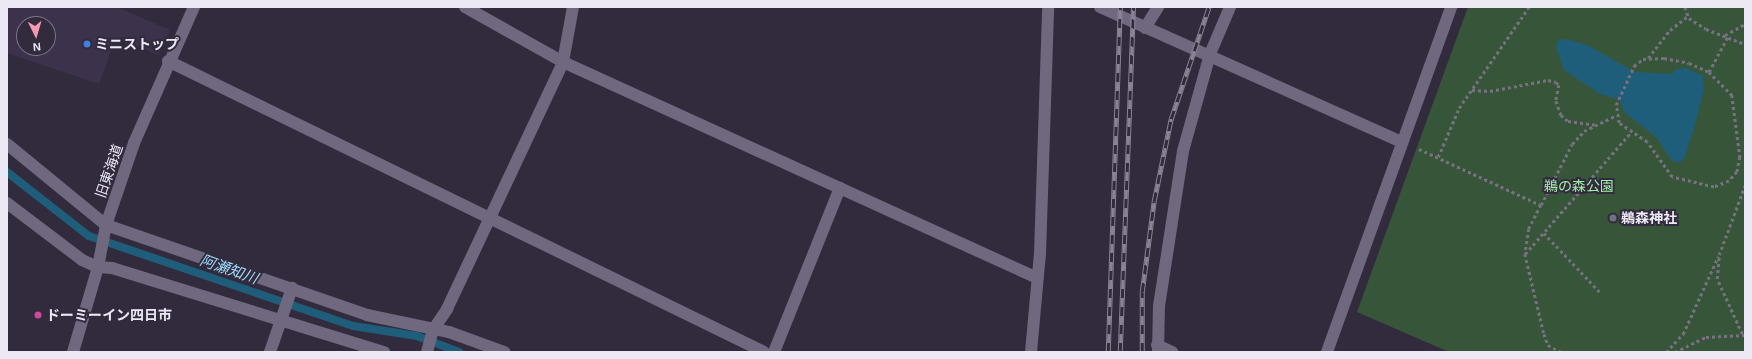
<!DOCTYPE html>
<meta charset="utf-8">
<style>
body{margin:0}
#map{position:relative;width:1752px;height:359px;overflow:hidden;background:#322b3e;font-family:Helvetica,"Noto Sans JP",sans-serif}
div>[style]{position:absolute}
.built>*{inset:0;background:#3c324c}
.green>*{inset:0;background:#375639}
.water>*{inset:0;background:#1f5e7a}
.stream>*{height:8px;margin:-4px;padding:0 4px;transform-origin:4px;border-radius:4px;background:#1f5e7a}
.path>*{height:2.5px;margin-top:-1.25px;transform-origin:0;background:repeating-linear-gradient(90deg,#777181 0 3px,transparent 0 6px)}
.minor>*{height:12px;margin:-6px;padding:0 6px;transform-origin:6px;border-radius:6px;background:#70687e}
.rail>*{height:4.5px;margin-top:-2.25px;transform-origin:0;background:repeating-linear-gradient(90deg,#322b3e 0 9px,#898393 0 18px);box-sizing:border-box;border-block:1px solid #898393}
.dots>*{width:11px;height:11px;translate:-50% -50%;box-sizing:border-box;border:2px solid #322b3e;border-radius:50%}
span{translate:-50% -50%;white-space:nowrap;text-align:center;line-height:1.15;-webkit-text-stroke:4px #322b3e;paint-order:stroke}
.poi-label{font-size:14px;color:#ece8f4;font-weight:700}
.left{translate:0 -50%;text-align:left}
.street-label{font-size:14px;color:#ece8f4}
.park-label{font-size:14px;color:#a1eea4}
.water-label{font-size:15px;color:#9edbfb;font-style:italic}
.frame{position:absolute;inset:0;border:8px solid #ece8f4;pointer-events:none}
.north{position:absolute;left:16px;top:16px;width:40px;height:40px;box-sizing:border-box;background:#322b3e;border:1px solid #7c7787;border-radius:50%;rotate:175deg;font-size:11px;font-weight:700;line-height:16px;text-align:center;color:#ece8f4}
.north::after{content:'';display:block;margin:auto;width:14px;height:18px;background:#f29aae;clip-path:polygon(50% 0,100% 100%,50% 72%,0 100%)}
</style>
<div id="map">
<div class="built">
<div style="clip-path:polygon(evenodd,7px 7px,117px 7px,170px 30px,158px 55px,116px 37px,99px 84px,7px 53px,7px 7px,24px 24px,48px 24px,48px 48px,24px 48px,24px 24px)"></div>
</div>
<div class="green">
<div style="clip-path:polygon(1468px 7px,1745px 7px,1745px 352px,1449px 352px,1357px 312px)"></div>
</div>
<div class="water">
<div style="clip-path:polygon(1567px 39px,1589px 46px,1635px 72px,1673px 74px,1675px 69px,1686px 68px,1703px 76px,1704px 89px,1698px 114px,1685px 157px,1680px 163px,1672px 161px,1657px 138px,1624px 112px,1620px 100px,1600px 94px,1564px 70px,1556px 48px,1558px 40px)"></div>
</div>
<div class="stream">
<div style="left:7px;top:172px;width:104px;rotate:38deg"></div>
<div style="left:89px;top:236px;width:279px;rotate:18.8deg"></div>
<div style="left:353px;top:326px;width:65px;rotate:8.9deg"></div>
<div style="left:417px;top:336px;width:45px;rotate:20.9deg"></div>
</div>
<div class="path">
<div style="left:1685px;top:7px;width:12px;rotate:70deg"></div>
<div style="left:1689px;top:18px;width:20px;rotate:33deg"></div>
<div style="left:1706px;top:29px;width:42px;rotate:21deg"></div>
<div style="left:1725px;top:35px;width:23px;rotate:-29deg"></div>
<div style="left:1648px;top:58px;width:36px;rotate:-52deg"></div>
<div style="left:1670px;top:30px;width:23px;rotate:-38deg"></div>
<div style="left:1664px;top:58px;width:25px;rotate:11deg"></div>
<div style="left:1689px;top:63px;width:22px;rotate:24deg"></div>
<div style="left:1709px;top:72px;width:33px;rotate:45deg"></div>
<div style="left:1732px;top:95px;width:63px;rotate:82.6deg"></div>
<div style="left:1740px;top:157px;width:15px;rotate:101deg"></div>
<div style="left:1737px;top:172px;width:12px;rotate:132deg"></div>
<div style="left:1729px;top:181px;width:16px;rotate:158deg"></div>
<div style="left:1714px;top:187px;width:43px;rotate:-166.6deg"></div>
<div style="left:1672px;top:177px;width:43px;rotate:-125.5deg"></div>
<div style="left:1647px;top:142px;width:34px;rotate:-146deg"></div>
<div style="left:1619px;top:123px;width:18px;rotate:-99deg"></div>
<div style="left:1616px;top:105px;width:43px;rotate:-65.2deg"></div>
<div style="left:1634px;top:66px;width:11px;rotate:-38deg"></div>
<div style="left:1643px;top:59px;width:21px;rotate:-3deg"></div>
<div style="left:1709px;top:72px;width:41px;rotate:-62.2deg"></div>
<div style="left:1472px;top:90px;width:18px;rotate:3deg"></div>
<div style="left:1490px;top:91px;width:59px;rotate:-10.7deg"></div>
<div style="left:1548px;top:80px;width:8px;rotate:14deg"></div>
<div style="left:1556px;top:82px;width:4px;rotate:45deg"></div>
<div style="left:1559px;top:85px;width:16px;rotate:101deg"></div>
<div style="left:1556px;top:101px;width:15px;rotate:70deg"></div>
<div style="left:1561px;top:115px;width:9px;rotate:41deg"></div>
<div style="left:1568px;top:121px;width:27px;rotate:8deg"></div>
<div style="left:1419px;top:149px;width:134px;rotate:24.7deg"></div>
<div style="left:1541px;top:205px;width:27px;rotate:117deg"></div>
<div style="left:1529px;top:229px;width:25px;rotate:99deg"></div>
<div style="left:1525px;top:254px;width:162px;rotate:-49deg"></div>
<div style="left:1438px;top:157px;width:53px;rotate:-66.8deg"></div>
<div style="left:1459px;top:108px;width:123px;rotate:-55.3deg"></div>
<div style="left:1541px;top:205px;width:68px;rotate:-63.1deg"></div>
<div style="left:1572px;top:144px;width:18px;rotate:-47deg"></div>
<div style="left:1584px;top:131px;width:34px;rotate:-26deg"></div>
<div style="left:1544px;top:233px;width:81px;rotate:46.5deg"></div>
<div style="left:1525px;top:254px;width:82px;rotate:76.6deg"></div>
<div style="left:1544px;top:334px;width:12px;rotate:70deg"></div>
<div style="left:1548px;top:345px;width:15px;rotate:28deg"></div>
<div style="left:1742px;top:334px;width:60px;rotate:-114.4deg"></div>
<div style="left:1717px;top:279px;width:24px;rotate:-85deg"></div>
<div style="left:1719px;top:255px;width:75px;rotate:-69.6deg"></div>
<div style="left:1666px;top:352px;width:25px;rotate:-47deg"></div>
<div style="left:1683px;top:334px;width:85px;rotate:-65.6deg"></div>
<div style="left:1675px;top:352px;width:34px;rotate:-26deg"></div>
<div style="left:1706px;top:337px;width:39px;rotate:-3deg"></div>
</div>
<div class="minor">
<div style="left:465px;top:7px;width:112px;rotate:29.3deg"></div>
<div style="left:563px;top:62px;width:519px;rotate:24.49deg"></div>
<div style="left:1100px;top:7px;width:331px;rotate:24.1deg"></div>
<div style="left:1145px;top:28px;width:25px;rotate:-58deg"></div>
<div style="left:168px;top:61px;width:663px;rotate:26.02deg"></div>
<div style="left:7px;top:144px;width:128px;rotate:39.3deg"></div>
<div style="left:106px;top:225px;width:276px;rotate:19deg"></div>
<div style="left:367px;top:315px;width:84px;rotate:11.7deg"></div>
<div style="left:449px;top:332px;width:59px;rotate:20deg"></div>
<div style="left:7px;top:203px;width:94px;rotate:37.2deg"></div>
<div style="left:82px;top:260px;width:17px;rotate:24deg"></div>
<div style="left:98px;top:267px;width:14px;rotate:4deg"></div>
<div style="left:112px;top:268px;width:285px;rotate:17.2deg"></div>
<div style="left:1157px;top:345px;width:17px;rotate:25deg"></div>
<div style="left:73px;top:352px;width:89px;rotate:-73.6deg"></div>
<div style="left:98px;top:267px;width:43px;rotate:-79.2deg"></div>
<div style="left:106px;top:225px;width:87px;rotate:-71.1deg"></div>
<div style="left:134px;top:143px;width:149px;rotate:-66.2deg"></div>
<div style="left:270px;top:352px;width:68px;rotate:-71deg"></div>
<div style="left:427px;top:352px;width:23px;rotate:-75deg"></div>
<div style="left:433px;top:330px;width:25px;rotate:-56deg"></div>
<div style="left:447px;top:309px;width:273px;rotate:-64.8deg"></div>
<div style="left:563px;top:62px;width:56px;rotate:-79.7deg"></div>
<div style="left:774px;top:352px;width:177px;rotate:-68.1deg"></div>
<div style="left:1031px;top:352px;width:98px;rotate:-84.8deg"></div>
<div style="left:1040px;top:254px;width:247px;rotate:-88.1deg"></div>
<div style="left:1158px;top:352px;width:46px;rotate:-88.8deg"></div>
<div style="left:1159px;top:306px;width:157px;rotate:-81.2deg"></div>
<div style="left:1183px;top:151px;width:101px;rotate:-74.4deg"></div>
<div style="left:1210px;top:54px;width:51px;rotate:-66.9deg"></div>
<div style="left:1327px;top:352px;width:367px;rotate:-70.2deg"></div>
</div>
<div class="rail">
<div style="left:1108px;top:352px;width:345px;rotate:-88deg"></div>
<div style="left:1120px;top:352px;width:345px;rotate:-87.8deg"></div>
<div style="left:1142px;top:352px;width:60px;rotate:-90deg"></div>
<div style="left:1142px;top:292px;width:92px;rotate:-82.5deg"></div>
<div style="left:1154px;top:201px;width:84px;rotate:-78.3deg"></div>
<div style="left:1171px;top:119px;width:118px;rotate:-71.3deg"></div>
</div>
<div class="dots">
<div style="left:87px;top:44px;background:#3f7fe0"></div>
<div style="left:1613px;top:218px;background:#6b7280"></div>
<div style="left:38px;top:315px;background:#d1479c"></div>
</div>
<div class="poi-label">
<span class="left" style="left:95px;top:44px">ミニストップ</span>
<span class="left" style="left:1621px;top:218px">鵜森神社</span>
<span class="left" style="left:46px;top:315px">ドーミーイン四日市</span>
</div>
<div class="street-label">
<span style="left:109px;top:171px;rotate:-71deg">旧東海道</span>
</div>
<div class="park-label">
<span style="left:1579px;top:186px">鵜の森公園</span>
</div>
<div class="water-label">
<span style="left:229px;top:269px;rotate:19deg">阿瀬知川</span>
</div>
<div class="frame"></div>
<div class="north">N</div>
</div>
